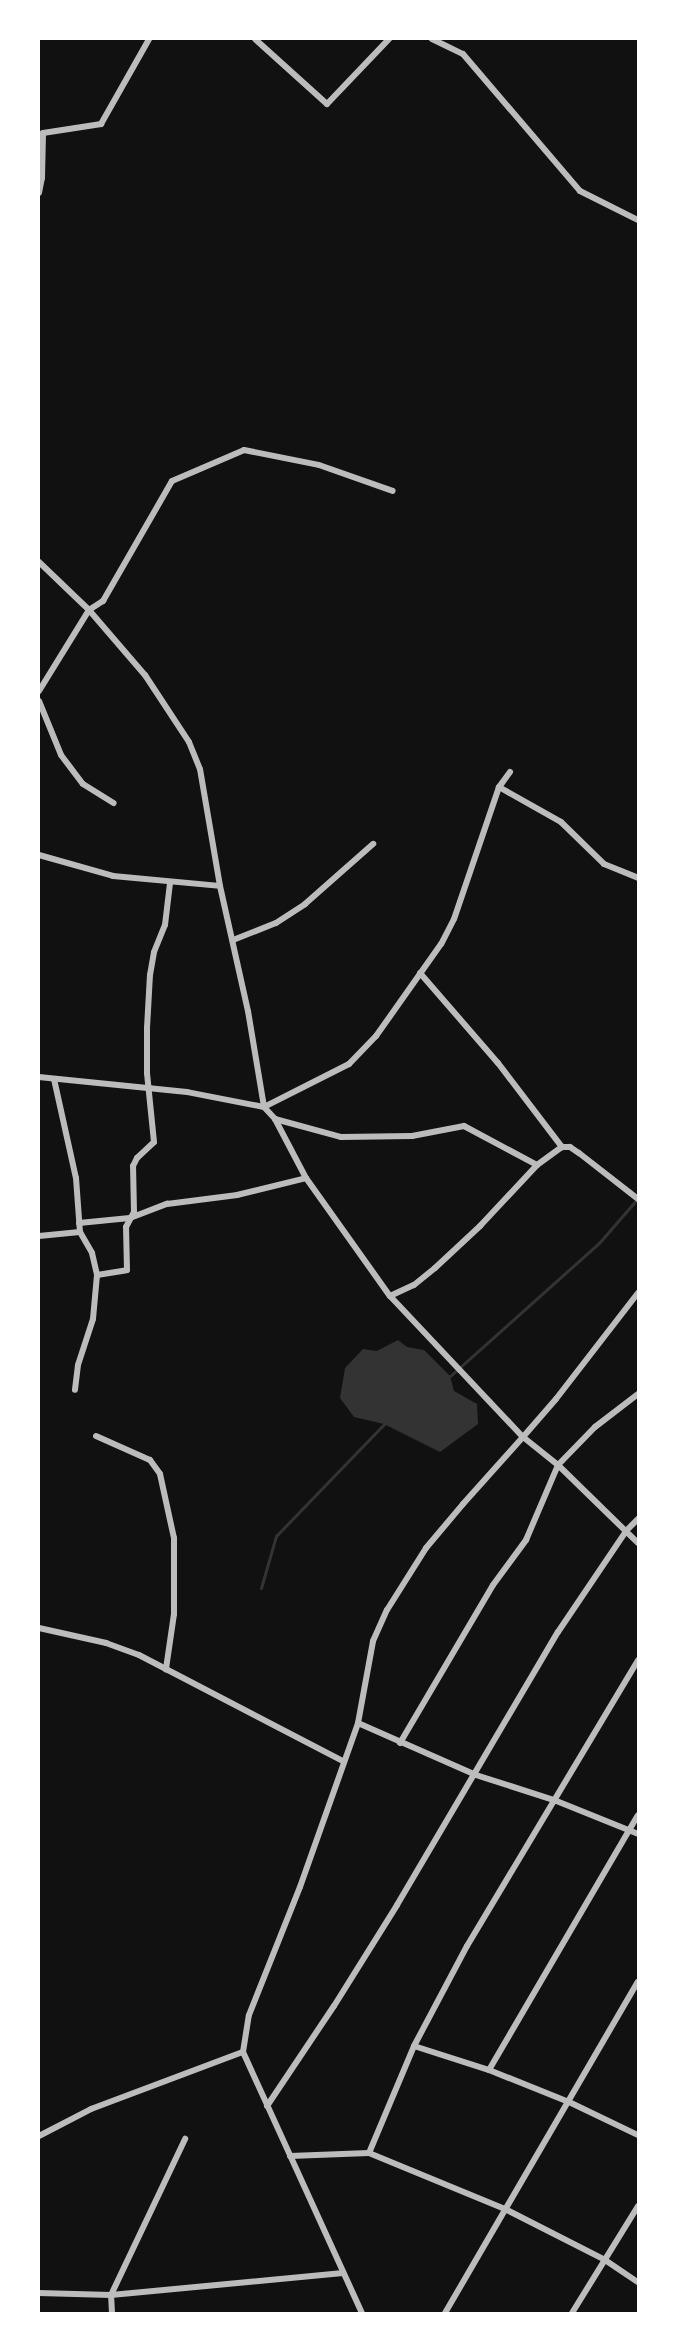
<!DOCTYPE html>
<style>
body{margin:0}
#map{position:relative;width:677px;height:2352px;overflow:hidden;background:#111;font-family:Inter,sans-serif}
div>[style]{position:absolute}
.water>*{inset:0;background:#333}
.stream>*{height:3px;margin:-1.5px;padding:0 1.5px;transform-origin:1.5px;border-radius:1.5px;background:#333}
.minor>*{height:6px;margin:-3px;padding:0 3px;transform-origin:3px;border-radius:3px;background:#bcbcbc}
span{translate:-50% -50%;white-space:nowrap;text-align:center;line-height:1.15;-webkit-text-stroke:4.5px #fff;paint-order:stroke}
.frame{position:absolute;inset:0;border:40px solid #fff;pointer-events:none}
</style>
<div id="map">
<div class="water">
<div style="clip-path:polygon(398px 1340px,407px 1347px,424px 1350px,450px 1376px,454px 1391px,477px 1404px,478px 1424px,440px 1452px,384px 1424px,354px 1417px,340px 1398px,345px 1368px,363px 1349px,377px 1351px)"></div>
</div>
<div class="stream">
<div style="left:449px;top:1377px;width:201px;rotate:-41.8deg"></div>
<div style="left:599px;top:1243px;width:60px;rotate:-49.1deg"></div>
<div style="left:261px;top:1588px;width:54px;rotate:-73.9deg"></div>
<div style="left:276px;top:1536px;width:157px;rotate:-46deg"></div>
</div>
<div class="minor">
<div style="left:255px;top:39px;width:97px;rotate:42.1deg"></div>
<div style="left:327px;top:104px;width:90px;rotate:-46.4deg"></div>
<div style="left:432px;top:39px;width:34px;rotate:26deg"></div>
<div style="left:463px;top:54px;width:180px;rotate:49.5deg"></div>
<div style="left:580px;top:191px;width:65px;rotate:26.6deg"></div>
<div style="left:39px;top:193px;width:15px;rotate:-79deg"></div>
<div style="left:42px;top:178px;width:45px;rotate:-88.7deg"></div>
<div style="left:43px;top:133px;width:59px;rotate:-8.8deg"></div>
<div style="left:101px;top:124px;width:98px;rotate:-60.5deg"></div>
<div style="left:39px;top:562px;width:69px;rotate:43.8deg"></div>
<div style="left:89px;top:610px;width:17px;rotate:-33deg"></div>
<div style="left:103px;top:601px;width:138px;rotate:-60.1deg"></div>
<div style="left:172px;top:481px;width:78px;rotate:-23.3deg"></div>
<div style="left:244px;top:450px;width:76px;rotate:11.3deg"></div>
<div style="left:319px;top:465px;width:78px;rotate:19.4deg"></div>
<div style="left:39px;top:691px;width:95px;rotate:-58.3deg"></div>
<div style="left:89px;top:610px;width:86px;rotate:49.3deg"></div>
<div style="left:145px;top:675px;width:80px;rotate:56.7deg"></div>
<div style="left:189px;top:742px;width:29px;rotate:68deg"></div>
<div style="left:200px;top:769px;width:119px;rotate:80.3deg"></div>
<div style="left:220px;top:886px;width:128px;rotate:77.4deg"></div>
<div style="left:248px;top:1011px;width:97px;rotate:80.5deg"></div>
<div style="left:264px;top:1107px;width:78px;rotate:-169deg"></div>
<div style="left:187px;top:1092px;width:149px;rotate:-174.2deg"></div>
<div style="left:39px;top:701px;width:58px;rotate:67.8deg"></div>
<div style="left:61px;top:755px;width:36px;rotate:53deg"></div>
<div style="left:83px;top:784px;width:36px;rotate:32deg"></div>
<div style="left:510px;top:772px;width:19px;rotate:126deg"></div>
<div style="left:499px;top:787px;width:139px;rotate:108.8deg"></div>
<div style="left:454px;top:919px;width:28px;rotate:117deg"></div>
<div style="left:441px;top:944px;width:113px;rotate:125.2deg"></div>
<div style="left:376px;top:1036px;width:39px;rotate:134deg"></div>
<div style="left:349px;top:1064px;width:95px;rotate:153.2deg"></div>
<div style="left:264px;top:1107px;width:16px;rotate:47deg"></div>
<div style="left:275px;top:1119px;width:67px;rotate:62.3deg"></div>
<div style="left:306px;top:1178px;width:145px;rotate:54.6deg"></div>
<div style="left:390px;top:1296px;width:194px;rotate:46.7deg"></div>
<div style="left:523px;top:1437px;width:50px;rotate:-49deg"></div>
<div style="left:556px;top:1399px;width:134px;rotate:-52.3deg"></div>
<div style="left:499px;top:787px;width:71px;rotate:29.4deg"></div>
<div style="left:561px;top:822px;width:60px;rotate:44.3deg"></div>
<div style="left:604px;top:864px;width:37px;rotate:22deg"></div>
<div style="left:39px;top:855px;width:77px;rotate:15.8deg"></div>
<div style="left:113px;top:876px;width:107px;rotate:5.3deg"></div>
<div style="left:233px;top:940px;width:46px;rotate:-21.6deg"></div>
<div style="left:276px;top:923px;width:35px;rotate:-33deg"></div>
<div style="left:305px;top:904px;width:91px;rotate:-41.4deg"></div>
<div style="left:420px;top:973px;width:119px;rotate:49.1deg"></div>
<div style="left:498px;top:1063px;width:106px;rotate:52.7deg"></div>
<div style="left:54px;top:1079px;width:101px;rotate:77.5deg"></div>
<div style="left:76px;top:1178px;width:54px;rotate:85.8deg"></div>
<div style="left:80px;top:1232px;width:24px;rotate:60deg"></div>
<div style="left:92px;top:1253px;width:23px;rotate:77deg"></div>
<div style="left:97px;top:1275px;width:44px;rotate:95.2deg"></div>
<div style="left:93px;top:1319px;width:48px;rotate:108.1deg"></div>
<div style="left:78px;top:1365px;width:25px;rotate:97deg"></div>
<div style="left:275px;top:1119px;width:68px;rotate:15.3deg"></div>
<div style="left:341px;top:1137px;width:71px;rotate:-0.8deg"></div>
<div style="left:412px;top:1136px;width:53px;rotate:-10.9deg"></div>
<div style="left:464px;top:1126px;width:83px;rotate:28.1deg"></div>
<div style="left:79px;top:1223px;width:51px;rotate:-5.6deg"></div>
<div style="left:130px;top:1218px;width:40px;rotate:-21deg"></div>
<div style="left:167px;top:1204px;width:71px;rotate:-7.3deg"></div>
<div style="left:237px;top:1195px;width:71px;rotate:-13.8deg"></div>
<div style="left:39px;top:1236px;width:41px;rotate:-5.6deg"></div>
<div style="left:97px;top:1275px;width:30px;rotate:-9deg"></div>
<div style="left:127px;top:1270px;width:43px;rotate:-91.3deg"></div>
<div style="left:126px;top:1227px;width:17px;rotate:-62deg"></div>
<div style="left:134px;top:1212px;width:46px;rotate:-91.2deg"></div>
<div style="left:133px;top:1166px;width:9px;rotate:-63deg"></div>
<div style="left:137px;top:1158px;width:23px;rotate:-43deg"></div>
<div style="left:154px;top:1142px;width:69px;rotate:-95.8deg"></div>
<div style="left:147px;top:1073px;width:45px;rotate:-90deg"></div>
<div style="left:147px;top:1028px;width:53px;rotate:-86.8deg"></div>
<div style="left:150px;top:975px;width:23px;rotate:-80deg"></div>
<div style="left:154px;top:952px;width:29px;rotate:-68deg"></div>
<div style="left:165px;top:925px;width:42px;rotate:-83.2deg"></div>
<div style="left:390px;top:1296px;width:26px;rotate:-25deg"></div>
<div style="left:414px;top:1285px;width:27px;rotate:-39deg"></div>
<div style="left:435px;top:1268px;width:62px;rotate:-43deg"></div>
<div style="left:480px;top:1226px;width:83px;rotate:-46.9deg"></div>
<div style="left:537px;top:1165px;width:31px;rotate:-36deg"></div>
<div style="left:562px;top:1147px;width:8px"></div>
<div style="left:570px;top:1147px;width:11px;rotate:34deg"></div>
<div style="left:579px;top:1153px;width:75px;rotate:37.9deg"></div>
<div style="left:96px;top:1436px;width:59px;rotate:24deg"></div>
<div style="left:150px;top:1460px;width:17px;rotate:54deg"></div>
<div style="left:160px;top:1474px;width:66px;rotate:77.7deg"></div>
<div style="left:174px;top:1538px;width:76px;rotate:90deg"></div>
<div style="left:174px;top:1614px;width:56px;rotate:98.3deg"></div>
<div style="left:39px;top:1628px;width:69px;rotate:12.6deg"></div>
<div style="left:106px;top:1643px;width:35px;rotate:20deg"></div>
<div style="left:139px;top:1655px;width:230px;rotate:27.5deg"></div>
<div style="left:358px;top:1723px;width:83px;rotate:-79.6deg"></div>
<div style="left:373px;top:1641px;width:34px;rotate:-66deg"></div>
<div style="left:387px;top:1610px;width:73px;rotate:-57.8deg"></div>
<div style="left:426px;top:1548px;width:57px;rotate:-49.9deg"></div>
<div style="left:463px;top:1504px;width:90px;rotate:-48.2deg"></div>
<div style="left:523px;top:1437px;width:45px;rotate:38.7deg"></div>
<div style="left:558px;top:1465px;width:53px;rotate:-45.8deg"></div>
<div style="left:595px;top:1427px;width:54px;rotate:-37.5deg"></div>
<div style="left:400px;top:1743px;width:183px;rotate:-59.5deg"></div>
<div style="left:493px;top:1585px;width:56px;rotate:-53.7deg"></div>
<div style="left:526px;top:1540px;width:82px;rotate:-66.9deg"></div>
<div style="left:558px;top:1465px;width:112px;rotate:44.3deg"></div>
<div style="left:414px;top:2046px;width:113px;rotate:-62.1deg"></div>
<div style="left:467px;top:1946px;width:333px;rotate:-59.1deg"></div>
<div style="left:243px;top:2052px;width:37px;rotate:-81deg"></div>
<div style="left:249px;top:2015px;width:138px;rotate:-68.3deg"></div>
<div style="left:300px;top:1887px;width:174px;rotate:-70.5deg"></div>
<div style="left:358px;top:1723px;width:129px;rotate:23.8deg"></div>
<div style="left:476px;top:1775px;width:82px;rotate:17.8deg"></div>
<div style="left:554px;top:1800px;width:91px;rotate:22deg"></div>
<div style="left:489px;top:2070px;width:295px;rotate:-59.7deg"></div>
<div style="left:267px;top:2106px;width:120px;rotate:-56.2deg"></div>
<div style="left:334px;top:2006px;width:119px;rotate:-58deg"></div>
<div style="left:397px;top:1905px;width:317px;rotate:-59.5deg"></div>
<div style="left:558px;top:1632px;width:122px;rotate:-56deg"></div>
<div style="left:626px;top:1531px;width:17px;rotate:-45deg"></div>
<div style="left:39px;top:2136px;width:59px;rotate:-27.4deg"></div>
<div style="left:91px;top:2109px;width:162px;rotate:-20.6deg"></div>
<div style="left:243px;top:2052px;width:287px;rotate:65.5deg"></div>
<div style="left:369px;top:2153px;width:116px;rotate:-67.2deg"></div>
<div style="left:414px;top:2046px;width:79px;rotate:17.7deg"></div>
<div style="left:489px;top:2070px;width:86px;rotate:21.8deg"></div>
<div style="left:569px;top:2102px;width:76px;rotate:25.6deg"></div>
<div style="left:290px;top:2156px;width:79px;rotate:-2.2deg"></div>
<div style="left:369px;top:2153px;width:149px;rotate:22.4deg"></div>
<div style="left:507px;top:2210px;width:110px;rotate:27deg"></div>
<div style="left:605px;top:2260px;width:40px;rotate:34deg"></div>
<div style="left:39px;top:2293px;width:72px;rotate:1.6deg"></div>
<div style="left:111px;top:2295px;width:233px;rotate:-5.4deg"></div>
<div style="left:112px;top:2313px;width:18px;rotate:-93deg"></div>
<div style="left:111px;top:2295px;width:173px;rotate:-64.6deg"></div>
<div style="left:445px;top:2313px;width:383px;rotate:-59.8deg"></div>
<div style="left:572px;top:2313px;width:126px;rotate:-58.3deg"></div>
</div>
<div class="frame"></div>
</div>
